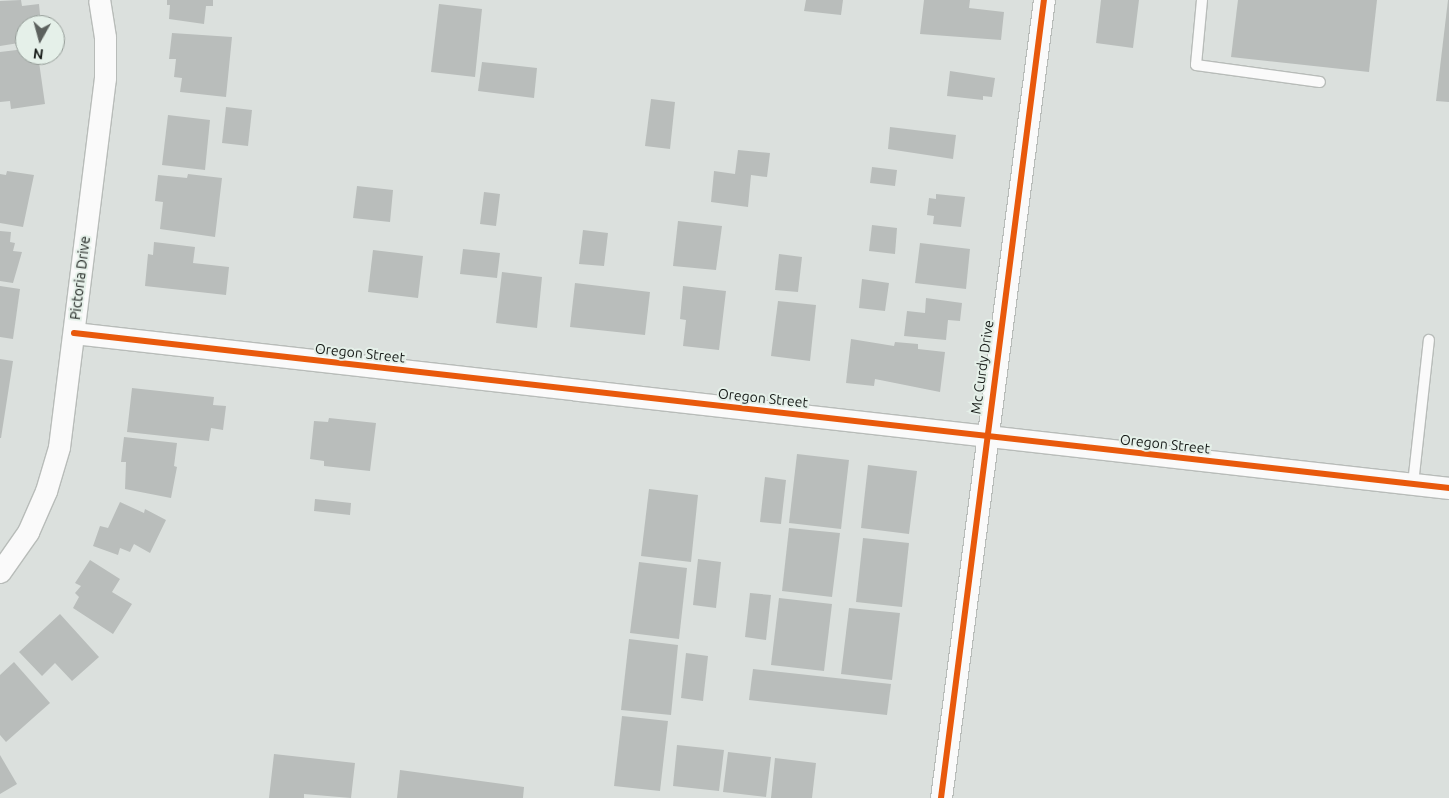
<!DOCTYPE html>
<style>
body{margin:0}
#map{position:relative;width:1449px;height:798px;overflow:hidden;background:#dbe0dd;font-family:Ubuntu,sans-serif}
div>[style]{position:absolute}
.building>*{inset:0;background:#b9bdbb}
.roads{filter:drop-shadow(1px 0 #b8bcb9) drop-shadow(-1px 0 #b8bcb9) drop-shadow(0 1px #b8bcb9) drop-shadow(0 -1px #b8bcb9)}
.lane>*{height:10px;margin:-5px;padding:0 5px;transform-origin:5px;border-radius:5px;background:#fafafa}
.street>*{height:21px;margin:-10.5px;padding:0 10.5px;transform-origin:10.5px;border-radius:10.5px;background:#fafafa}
.cycleway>*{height:6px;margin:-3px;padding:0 3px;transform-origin:3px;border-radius:3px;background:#e8590c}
span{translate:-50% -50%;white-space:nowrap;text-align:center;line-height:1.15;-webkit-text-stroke:4px #e5f0e9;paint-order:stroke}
.street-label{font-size:14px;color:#181c19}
.north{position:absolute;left:15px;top:15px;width:50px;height:50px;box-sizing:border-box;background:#e5f0e9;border:1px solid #939b96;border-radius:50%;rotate:187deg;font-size:14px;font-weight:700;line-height:20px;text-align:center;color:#181c19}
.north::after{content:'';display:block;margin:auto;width:18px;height:22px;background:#5c615e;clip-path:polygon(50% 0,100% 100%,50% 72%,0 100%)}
</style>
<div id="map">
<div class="building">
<div style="clip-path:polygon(21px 0,22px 6px,39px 4px,41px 25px,25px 25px,25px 42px,0 46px,0 1px)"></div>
<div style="clip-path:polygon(167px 0,213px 0,213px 6px,206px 6px,204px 24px,169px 19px,170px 5px,167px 5px)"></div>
<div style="clip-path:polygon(806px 0,843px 0,841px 15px,804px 11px)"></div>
<div style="clip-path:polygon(924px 0,970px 0,969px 8px,1004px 12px,1001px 40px,920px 34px)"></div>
<div style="clip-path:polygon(1101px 0,1139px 0,1133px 48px,1096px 43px)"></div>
<div style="clip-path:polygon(1238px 0,1377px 0,1369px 72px,1231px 57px)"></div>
<div style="clip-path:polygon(1448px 0,1449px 0,1449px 102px,1436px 101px)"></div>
<div style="clip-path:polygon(439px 4px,482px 9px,475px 77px,431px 72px)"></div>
<div style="clip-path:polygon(172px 33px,232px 37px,226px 97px,180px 92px,182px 78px,174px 77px,176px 59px,169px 59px)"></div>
<div style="clip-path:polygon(25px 49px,25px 55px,38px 55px,45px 104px,11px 109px,10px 101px,0 102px,0 52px)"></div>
<div style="clip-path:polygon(482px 62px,537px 68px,534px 98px,478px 91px)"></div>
<div style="clip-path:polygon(950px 71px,995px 78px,992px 97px,983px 96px,983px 100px,947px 96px)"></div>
<div style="clip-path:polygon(651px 99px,675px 102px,670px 149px,645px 146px)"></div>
<div style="clip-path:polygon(226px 107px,252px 110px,248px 146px,222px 143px)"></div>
<div style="clip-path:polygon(168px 115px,210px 120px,205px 170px,162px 165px)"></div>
<div style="clip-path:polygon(890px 127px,956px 135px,953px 159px,888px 149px)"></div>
<div style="clip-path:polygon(738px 150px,770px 153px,767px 177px,751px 175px,748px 207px,711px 202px,714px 171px,735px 174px)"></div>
<div style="clip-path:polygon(872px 167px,897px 170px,895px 186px,870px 183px)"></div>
<div style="clip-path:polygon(7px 171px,34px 175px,23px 227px,0 223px,0 174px,6px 175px)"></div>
<div style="clip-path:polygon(188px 174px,222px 178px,215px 237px,160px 229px,163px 202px,155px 201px,158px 175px,187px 178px)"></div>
<div style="clip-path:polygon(357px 186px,393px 190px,390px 222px,353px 218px)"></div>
<div style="clip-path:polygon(484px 192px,500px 194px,496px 226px,480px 224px)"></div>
<div style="clip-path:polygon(936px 194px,965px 197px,961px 227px,933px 224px,934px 216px,927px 215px,929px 198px,936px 199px)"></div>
<div style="clip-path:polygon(678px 221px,722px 226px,716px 270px,673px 266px)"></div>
<div style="clip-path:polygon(872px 225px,897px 228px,895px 254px,869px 251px)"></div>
<div style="clip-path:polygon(583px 230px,608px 233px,604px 266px,579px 264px)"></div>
<div style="clip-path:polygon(0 231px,11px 232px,10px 242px,15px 243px,13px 251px,22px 252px,13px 283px,0 281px)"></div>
<div style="clip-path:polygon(154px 242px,195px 247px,193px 263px,229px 267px,226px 295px,145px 286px,148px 254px,153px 255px)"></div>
<div style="clip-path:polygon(920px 243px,970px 249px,966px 289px,915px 283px)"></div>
<div style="clip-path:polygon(463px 249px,500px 253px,497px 278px,460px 274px)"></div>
<div style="clip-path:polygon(373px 250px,423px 256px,418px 298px,368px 292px)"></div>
<div style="clip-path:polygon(779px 254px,802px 257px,798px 292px,775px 290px)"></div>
<div style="clip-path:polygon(502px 272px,542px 277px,537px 328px,496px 323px)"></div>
<div style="clip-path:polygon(862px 279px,889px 283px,885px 311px,859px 308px)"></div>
<div style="clip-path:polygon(575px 283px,650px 292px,645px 335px,570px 327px)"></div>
<div style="clip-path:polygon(0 286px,20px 289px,13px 339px,0 337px)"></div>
<div style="clip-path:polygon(683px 286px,726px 291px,719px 350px,683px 346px,686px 320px,680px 319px)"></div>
<div style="clip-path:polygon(926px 298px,962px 303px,960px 321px,948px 320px,946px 340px,904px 336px,907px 311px,925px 313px)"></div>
<div style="clip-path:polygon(778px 301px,816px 305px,810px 361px,771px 356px)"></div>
<div style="clip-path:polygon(851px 339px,894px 346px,895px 342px,918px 344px,918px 349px,945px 352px,940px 392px,875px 379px,874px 386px,846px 383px)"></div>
<div style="clip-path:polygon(0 359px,13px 361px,1px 438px,0 438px)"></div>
<div style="clip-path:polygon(132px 388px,214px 397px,213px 405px,226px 406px,223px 430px,211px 428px,209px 441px,127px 432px)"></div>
<div style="clip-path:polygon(329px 418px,376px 423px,370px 471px,324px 466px,324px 461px,310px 459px,314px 421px,328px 422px)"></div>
<div style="clip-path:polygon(124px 437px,177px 443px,174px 466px,177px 467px,171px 498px,125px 489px,126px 462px,121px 462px)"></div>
<div style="clip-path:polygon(797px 454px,849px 460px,841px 529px,789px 523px)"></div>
<div style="clip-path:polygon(868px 465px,917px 471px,909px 534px,861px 528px)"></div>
<div style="clip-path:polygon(765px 477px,786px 480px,781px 524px,760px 522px)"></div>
<div style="clip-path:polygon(649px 489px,698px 495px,691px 562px,641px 556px)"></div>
<div style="clip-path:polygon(315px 499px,351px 503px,350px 515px,314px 511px)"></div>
<div style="clip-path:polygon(120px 502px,144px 513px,145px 509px,166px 520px,150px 553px,134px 544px,130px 552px,120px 548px,118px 555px,93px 546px,100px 526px,108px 528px)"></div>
<div style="clip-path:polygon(789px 528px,840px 533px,832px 597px,782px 591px)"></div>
<div style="clip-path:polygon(863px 538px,909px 543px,902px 607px,856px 602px)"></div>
<div style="clip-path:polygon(698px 559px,721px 562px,716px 608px,693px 605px)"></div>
<div style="clip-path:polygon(90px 560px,120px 579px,112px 592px,132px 604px,113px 634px,73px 608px,79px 597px,75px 593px,81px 586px,75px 583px)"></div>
<div style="clip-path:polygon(639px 562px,687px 568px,679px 639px,630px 633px)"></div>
<div style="clip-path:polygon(750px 593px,771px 595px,766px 640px,745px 637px)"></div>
<div style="clip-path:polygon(779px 598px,832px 604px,824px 671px,771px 665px)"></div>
<div style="clip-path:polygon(849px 608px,900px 613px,892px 680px,841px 674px)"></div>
<div style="clip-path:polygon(60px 614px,99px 657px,72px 681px,55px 663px,42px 676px,19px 652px)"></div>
<div style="clip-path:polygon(629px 639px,678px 645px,671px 715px,621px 710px)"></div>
<div style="clip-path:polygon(686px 653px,708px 656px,703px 701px,681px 698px)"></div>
<div style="clip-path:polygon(14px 662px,50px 703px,6px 742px,0 735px,0 675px)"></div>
<div style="clip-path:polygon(753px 669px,891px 684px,887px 715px,749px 700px)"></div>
<div style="clip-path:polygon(622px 716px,668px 721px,660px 791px,614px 786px)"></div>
<div style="clip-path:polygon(677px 745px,724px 750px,719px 791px,673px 786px)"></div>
<div style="clip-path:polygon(728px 752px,771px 757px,766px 797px,723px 792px)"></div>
<div style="clip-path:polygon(274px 754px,355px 763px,351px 798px,304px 794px,304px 798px,269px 798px)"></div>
<div style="clip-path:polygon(0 755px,17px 784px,0 794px)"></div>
<div style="clip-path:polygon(775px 758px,816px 763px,812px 798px,771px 798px)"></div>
<div style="clip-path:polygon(400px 770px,524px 787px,523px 798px,397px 798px)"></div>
</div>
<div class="roads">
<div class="lane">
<div style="left:1202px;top:0;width:65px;rotate:95.3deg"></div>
<div style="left:1196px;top:65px;width:125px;rotate:7.8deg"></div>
<div style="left:1413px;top:484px;width:145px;rotate:-83.7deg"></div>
</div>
<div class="street">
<div style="left:74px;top:333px;width:1384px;rotate:6.43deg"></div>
<div style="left:0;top:572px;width:49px;rotate:-55deg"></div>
<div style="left:28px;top:532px;width:45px;rotate:-66.3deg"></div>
<div style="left:46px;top:491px;width:46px;rotate:-73.5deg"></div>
<div style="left:59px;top:447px;width:372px;rotate:-82.9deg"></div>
<div style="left:105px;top:78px;width:41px;rotate:-90deg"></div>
<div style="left:105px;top:37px;width:37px;rotate:-99deg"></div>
<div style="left:941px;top:798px;width:805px;rotate:-82.65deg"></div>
</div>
</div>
<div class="cycleway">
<div style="left:74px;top:333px;width:1384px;rotate:6.43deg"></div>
<div style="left:941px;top:798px;width:805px;rotate:-82.65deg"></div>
</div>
<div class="street-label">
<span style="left:80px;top:278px;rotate:-83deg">Pictoria Drive</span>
<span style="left:360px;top:353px;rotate:6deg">Oregon Street</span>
<span style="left:982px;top:367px;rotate:-82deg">Mc Curdy Drive</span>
<span style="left:763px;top:398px;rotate:6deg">Oregon Street</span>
<span style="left:1165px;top:444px;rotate:6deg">Oregon Street</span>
</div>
<div class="north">N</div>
</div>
